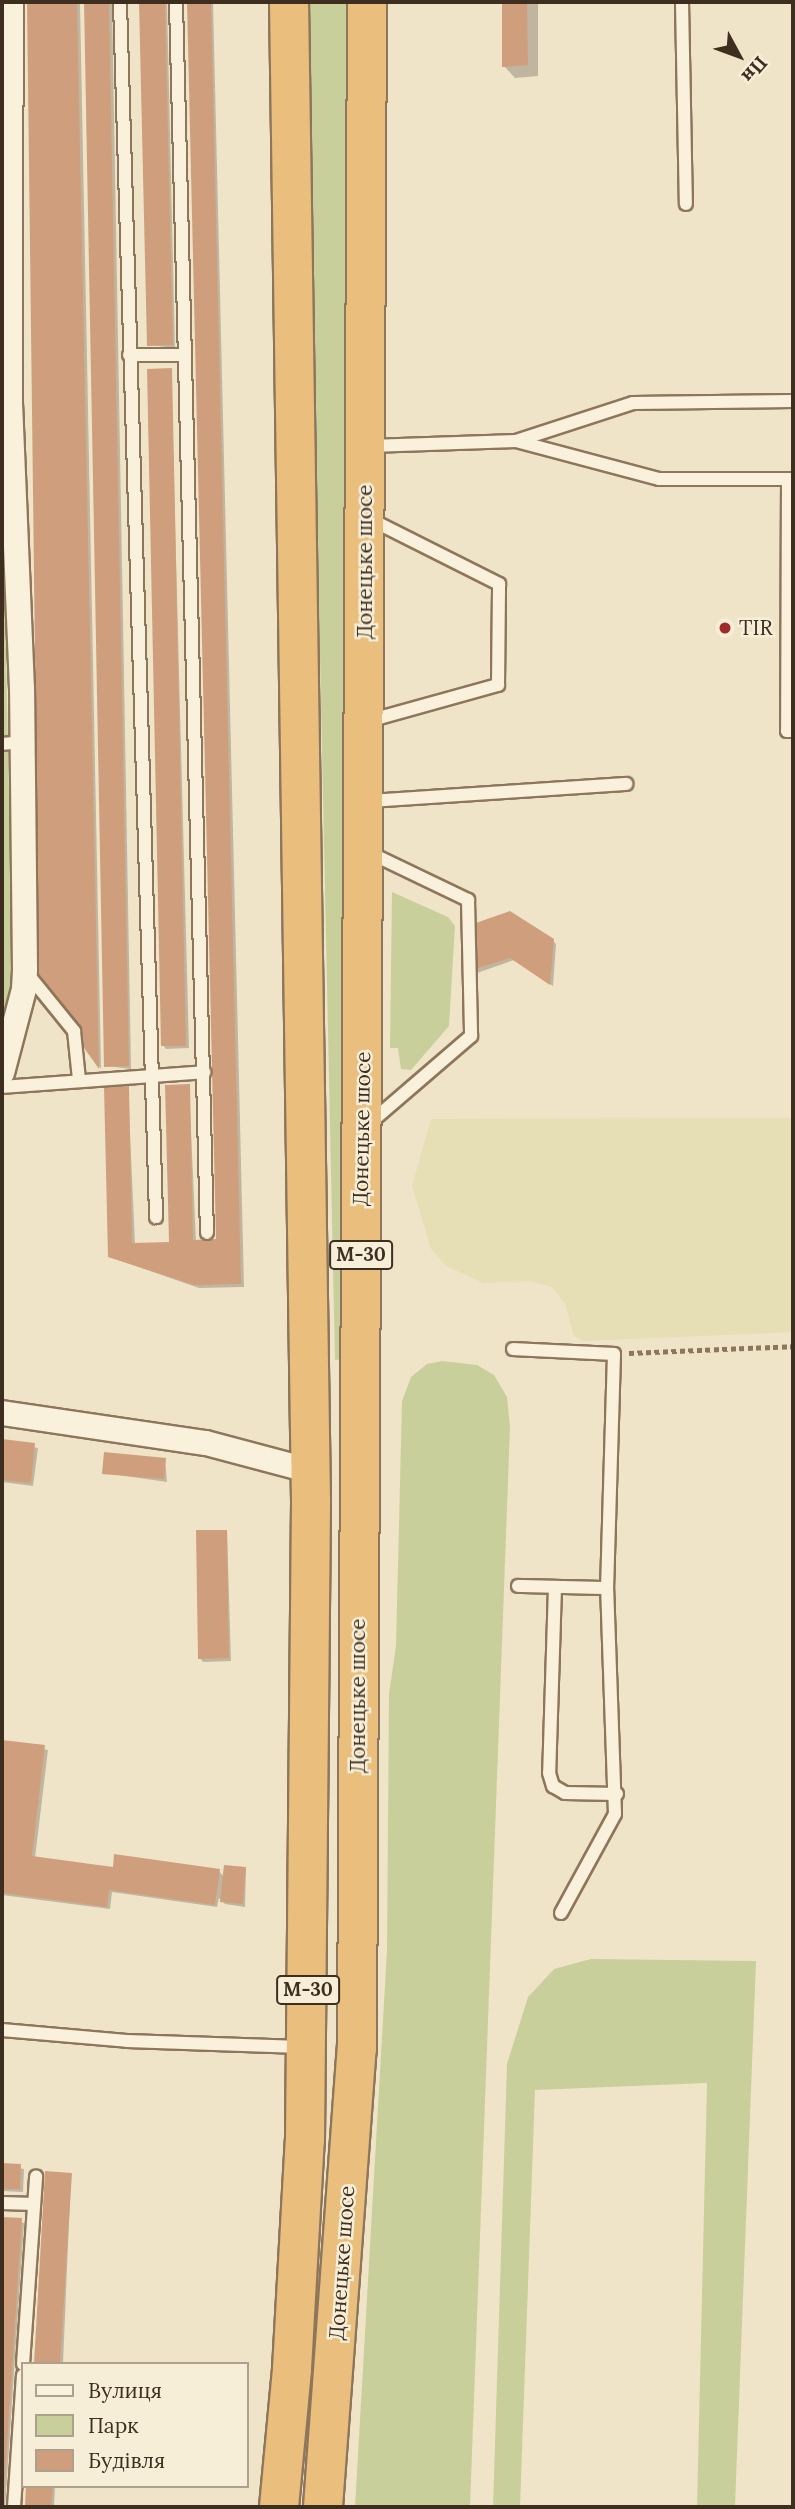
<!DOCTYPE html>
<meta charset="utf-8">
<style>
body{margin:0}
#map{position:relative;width:795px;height:2509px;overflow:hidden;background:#f0e4c8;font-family:Lora,serif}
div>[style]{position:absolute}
.farmland>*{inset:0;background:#e6deb5}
.green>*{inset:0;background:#c9cf9b}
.shadow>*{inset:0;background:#0003}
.building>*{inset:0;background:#cf9f7d}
.path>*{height:4.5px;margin-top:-2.25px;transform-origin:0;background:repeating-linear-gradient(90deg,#8d765c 0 5px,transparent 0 8.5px)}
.roads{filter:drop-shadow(2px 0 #8d765c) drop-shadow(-2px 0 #8d765c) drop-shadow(0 2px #8d765c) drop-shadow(0 -2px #8d765c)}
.service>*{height:12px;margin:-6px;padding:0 6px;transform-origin:6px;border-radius:6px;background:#faf1dc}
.minor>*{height:24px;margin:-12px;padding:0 12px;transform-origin:12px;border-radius:12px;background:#faf1dc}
.trunk>*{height:38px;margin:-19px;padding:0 19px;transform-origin:19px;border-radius:19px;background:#eabe7c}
.dots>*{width:19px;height:19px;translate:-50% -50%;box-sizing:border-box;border:4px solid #f7eed8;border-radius:50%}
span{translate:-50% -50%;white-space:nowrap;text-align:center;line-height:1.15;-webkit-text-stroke:5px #f7eed8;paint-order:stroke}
.shield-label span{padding:2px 5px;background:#f7eed8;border:2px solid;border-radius:5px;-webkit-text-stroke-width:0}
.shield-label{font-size:19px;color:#3d2e20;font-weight:700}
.street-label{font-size:21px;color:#3d2e20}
.poi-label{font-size:21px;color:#3d2e20}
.left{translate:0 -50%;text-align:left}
.frame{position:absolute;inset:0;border:4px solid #3d2e20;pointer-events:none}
.legend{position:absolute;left:21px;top:2362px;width:228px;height:126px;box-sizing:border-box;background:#f7eed8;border:2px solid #ada18e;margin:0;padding:9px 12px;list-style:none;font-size:21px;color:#3d2e20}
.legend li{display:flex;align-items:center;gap:14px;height:35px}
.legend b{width:35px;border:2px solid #ada18e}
.north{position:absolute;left:704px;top:21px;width:70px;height:70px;-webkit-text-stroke:5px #f7eed8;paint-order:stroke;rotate:131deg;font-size:19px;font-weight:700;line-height:28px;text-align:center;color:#3d2e20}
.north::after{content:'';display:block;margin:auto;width:24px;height:32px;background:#3d2e20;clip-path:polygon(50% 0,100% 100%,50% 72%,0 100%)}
</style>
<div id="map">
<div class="farmland">
<div style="clip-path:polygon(793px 1118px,793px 1332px,585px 1341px,574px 1336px,565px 1304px,552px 1287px,530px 1281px,483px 1283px,446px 1266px,431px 1249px,412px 1186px,431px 1119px)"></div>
</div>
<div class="green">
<div style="clip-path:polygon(306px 2px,358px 2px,346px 1359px,335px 1360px)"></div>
<div style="clip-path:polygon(2px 461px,13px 986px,2px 1021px)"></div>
<div style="clip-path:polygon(392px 892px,448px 917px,455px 926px,449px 1026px,411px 1070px,401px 1069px,398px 1048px,390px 1048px)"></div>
<div style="clip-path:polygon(442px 1361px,477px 1365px,494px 1375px,507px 1397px,510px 1427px,470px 2507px,355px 2507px,387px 1950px,389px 1694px,396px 1646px,402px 1401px,411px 1377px,427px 1364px)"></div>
<div style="clip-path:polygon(591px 1959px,756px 1961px,735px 2506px,697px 2507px,707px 2083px,535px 2090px,520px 2507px,493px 2507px,507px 2064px,528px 1997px,554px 1969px)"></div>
</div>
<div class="shadow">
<div style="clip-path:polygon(29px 2px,80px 2px,101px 1069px,41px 983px)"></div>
<div style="clip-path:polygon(86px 2px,112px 2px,131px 1069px,106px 1066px)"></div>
<div style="clip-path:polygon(141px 2px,167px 2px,175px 348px,149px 345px)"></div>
<div style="clip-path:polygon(189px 2px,213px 2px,244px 1287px,199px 1288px,110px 1257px,128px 1088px,135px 1244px,171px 1243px,189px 1086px,196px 1242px,218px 1241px)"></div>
<div style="clip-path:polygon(504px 2px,538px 2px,538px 76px,515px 78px,504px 66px)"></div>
<div style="clip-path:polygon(171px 370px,189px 1048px,166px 1049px,163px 1045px)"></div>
<div style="clip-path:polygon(474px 925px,553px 941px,556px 944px,553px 986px,514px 960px,477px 973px)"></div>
<div style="clip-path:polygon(2px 1441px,38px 1448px,33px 1486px,2px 1482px)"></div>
<div style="clip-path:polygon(165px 1459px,167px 1482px,104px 1473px)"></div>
<div style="clip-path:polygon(227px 1531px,231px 1661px,203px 1662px,200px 1658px)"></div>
<div style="clip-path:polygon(2px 1742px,48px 1750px,35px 1858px,114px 1869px,219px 1871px,224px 1877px,246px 1869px,245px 1907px,225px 1904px,219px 1898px,217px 1907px,112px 1892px,110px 1909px,2px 1895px)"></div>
<div style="clip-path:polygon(2px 2165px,24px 2169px,23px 2192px,2px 2191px)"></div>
<div style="clip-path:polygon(71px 2174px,63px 2364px,35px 2364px)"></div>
<div style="clip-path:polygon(2px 2219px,24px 2223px,5px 2507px,2px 2507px)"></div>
<div style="clip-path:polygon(28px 2486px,55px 2486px,54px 2507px,27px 2507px)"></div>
</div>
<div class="building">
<div style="clip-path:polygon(27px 2px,77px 2px,99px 1069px,39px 984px)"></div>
<div style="clip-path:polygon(84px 2px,109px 2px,129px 1066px,104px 1067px)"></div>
<div style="clip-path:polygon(139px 2px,165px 2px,173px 345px,147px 346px)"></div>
<div style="clip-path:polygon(187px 2px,211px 2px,241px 1284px,194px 1285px,108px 1257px,104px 1087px,129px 1086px,132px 1243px,169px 1242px,165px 1085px,190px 1084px,193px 1240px,216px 1239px)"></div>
<div style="clip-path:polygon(502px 2px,527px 2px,528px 65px,502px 67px)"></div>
<div style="clip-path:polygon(172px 368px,186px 1046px,161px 1046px,147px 369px)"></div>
<div style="clip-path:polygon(510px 911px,554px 939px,550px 985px,510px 958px,472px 970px,473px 924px)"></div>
<div style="clip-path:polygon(2px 1439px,35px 1443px,31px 1483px,2px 1480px)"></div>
<div style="clip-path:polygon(104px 1452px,166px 1458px,164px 1479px,102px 1474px)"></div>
<div style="clip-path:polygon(196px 1530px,227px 1530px,229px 1658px,198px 1659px)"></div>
<div style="clip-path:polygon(2px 1740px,45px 1745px,32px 1856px,113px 1867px,114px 1854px,220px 1869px,215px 1905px,109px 1890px,107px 1907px,2px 1893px)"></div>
<div style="clip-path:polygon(224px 1865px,246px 1867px,243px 1904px,220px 1902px)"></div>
<div style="clip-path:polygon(2px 2163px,21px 2164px,20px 2189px,2px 2189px)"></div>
<div style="clip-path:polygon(45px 2171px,72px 2173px,60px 2364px,34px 2364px)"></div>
<div style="clip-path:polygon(2px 2217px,22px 2218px,4px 2491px,2px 2490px)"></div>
<div style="clip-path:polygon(26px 2486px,53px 2486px,51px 2507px,25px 2507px)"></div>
</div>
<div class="path">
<div style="left:629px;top:1353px;width:164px;rotate:-2.4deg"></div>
</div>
<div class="roads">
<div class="service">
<div style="left:120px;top:2px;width:1216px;rotate:88.3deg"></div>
<div style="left:176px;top:2px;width:1231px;rotate:88.56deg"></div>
<div style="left:682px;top:2px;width:202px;rotate:88.9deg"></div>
<div style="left:129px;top:355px;width:53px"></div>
<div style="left:516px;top:441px;width:123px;rotate:-18deg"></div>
<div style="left:633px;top:403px;width:160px;rotate:-0.7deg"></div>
<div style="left:370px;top:446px;width:146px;rotate:-2deg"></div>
<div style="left:516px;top:441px;width:148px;rotate:14.9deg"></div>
<div style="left:659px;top:479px;width:134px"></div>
<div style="left:788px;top:479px;width:252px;rotate:90.2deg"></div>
<div style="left:787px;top:731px;width:6px"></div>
<div style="left:368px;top:721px;width:135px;rotate:-15.5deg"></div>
<div style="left:498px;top:685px;width:101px;rotate:-89.4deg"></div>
<div style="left:499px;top:584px;width:144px;rotate:-153.3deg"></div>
<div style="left:2px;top:744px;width:21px;rotate:-5deg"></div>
<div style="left:368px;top:801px;width:259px;rotate:-3.8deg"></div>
<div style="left:368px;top:852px;width:111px;rotate:25.6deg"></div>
<div style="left:468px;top:900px;width:136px;rotate:88.7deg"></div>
<div style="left:471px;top:1036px;width:133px;rotate:139.3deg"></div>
<div style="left:27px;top:973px;width:75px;rotate:51deg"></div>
<div style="left:74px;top:1031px;width:48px;rotate:84.1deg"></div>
<div style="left:2px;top:1087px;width:203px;rotate:-4.2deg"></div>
<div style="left:513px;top:1349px;width:101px;rotate:2.8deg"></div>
<div style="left:614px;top:1354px;width:234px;rotate:91.7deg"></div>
<div style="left:607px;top:1588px;width:89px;rotate:-178.7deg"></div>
<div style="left:555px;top:1587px;width:186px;rotate:91.8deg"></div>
<div style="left:549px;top:1773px;width:14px;rotate:73deg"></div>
<div style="left:553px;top:1786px;width:14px;rotate:30deg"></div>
<div style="left:565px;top:1793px;width:52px;rotate:1.1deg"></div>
<div style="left:561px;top:1913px;width:113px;rotate:-61.4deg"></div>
<div style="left:615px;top:1814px;width:226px;rotate:-92deg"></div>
<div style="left:2px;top:2030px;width:125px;rotate:5deg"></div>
<div style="left:127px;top:2041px;width:174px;rotate:2deg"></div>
<div style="left:2px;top:2203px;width:32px;rotate:2deg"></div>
<div style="left:23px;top:2364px;width:188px;rotate:-86deg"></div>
<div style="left:14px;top:2507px;width:132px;rotate:-86.1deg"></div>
</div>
<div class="minor">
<div style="left:2px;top:1073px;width:87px;rotate:-75.3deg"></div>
<div style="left:24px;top:989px;width:19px;rotate:-87deg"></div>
<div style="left:25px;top:970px;width:281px;rotate:-90.6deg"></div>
<div style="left:22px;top:689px;width:285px;rotate:-92.4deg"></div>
<div style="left:10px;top:404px;width:402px;rotate:-89.9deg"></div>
<div style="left:2px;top:1413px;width:206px;rotate:8.4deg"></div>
<div style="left:206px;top:1443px;width:109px;rotate:14.9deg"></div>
</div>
<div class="trunk">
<div style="left:279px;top:2507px;width:139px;rotate:-84.6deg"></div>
<div style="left:292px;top:2369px;width:229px;rotate:-86.8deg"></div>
<div style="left:305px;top:2140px;width:639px;rotate:-89.46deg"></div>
<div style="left:311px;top:1501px;width:1499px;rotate:-90.84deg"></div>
<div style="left:323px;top:2507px;width:459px;rotate:-85.8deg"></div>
<div style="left:357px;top:2049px;width:2047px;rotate:-89.72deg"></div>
</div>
</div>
<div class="dots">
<div style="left:725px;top:628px;background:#9e2a2b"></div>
</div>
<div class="shield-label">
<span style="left:361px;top:1255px">М-30</span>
<span style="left:308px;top:1990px">М-30</span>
</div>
<div class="street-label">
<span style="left:365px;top:562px;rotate:-90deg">Донецьке шосе</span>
<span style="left:362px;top:1129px;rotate:-89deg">Донецьке шосе</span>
<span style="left:358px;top:1696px;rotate:-90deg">Донецьке шосе</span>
<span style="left:342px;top:2263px;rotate:-86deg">Донецьке шосе</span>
</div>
<div class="poi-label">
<span class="left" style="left:739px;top:628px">TIR</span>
</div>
<div class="frame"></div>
<ul class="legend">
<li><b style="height:9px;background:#faf1dc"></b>Вулиця</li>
<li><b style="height:19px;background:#c9cf9b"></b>Парк</li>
<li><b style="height:19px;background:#cf9f7d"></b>Будівля</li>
</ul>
<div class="north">Пн</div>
</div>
